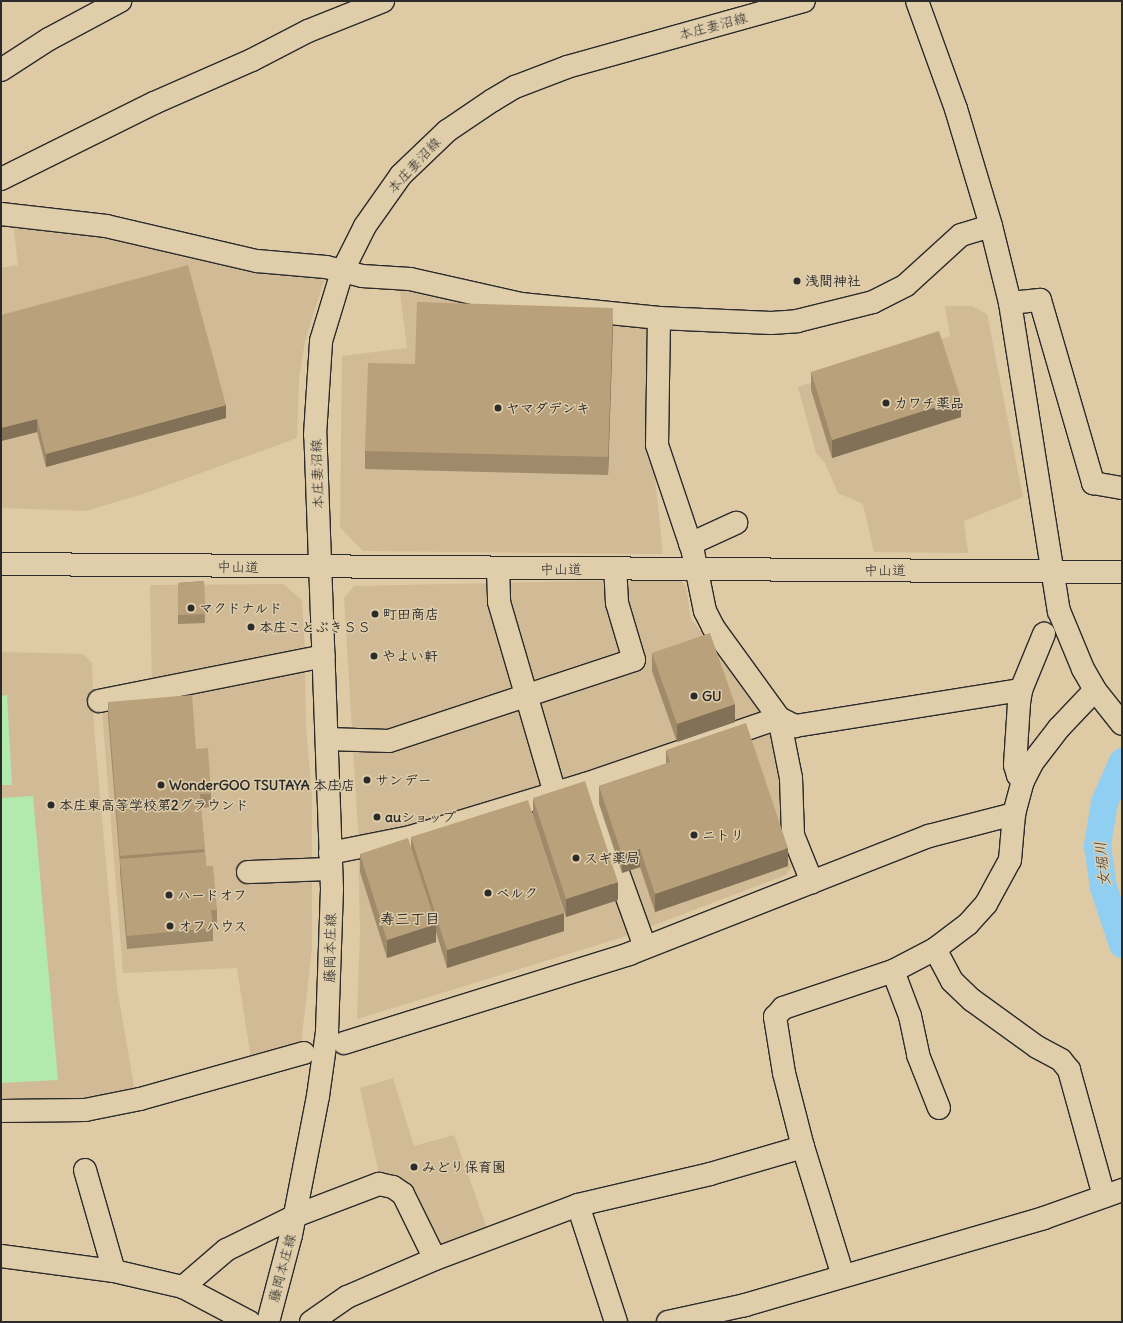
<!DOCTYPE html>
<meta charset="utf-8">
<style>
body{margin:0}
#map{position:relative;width:1123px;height:1323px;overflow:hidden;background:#decaa5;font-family:Delius,"Klee One",sans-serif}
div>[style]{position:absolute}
.built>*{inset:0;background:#d0bb96}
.green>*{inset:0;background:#b2eaad}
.river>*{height:27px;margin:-13.5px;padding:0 13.5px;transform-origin:13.5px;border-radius:13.5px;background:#91cff2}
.roads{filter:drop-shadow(1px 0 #2b2b2b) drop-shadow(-1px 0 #2b2b2b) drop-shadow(0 1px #2b2b2b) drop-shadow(0 -1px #2b2b2b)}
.minor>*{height:22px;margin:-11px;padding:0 11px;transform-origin:11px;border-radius:11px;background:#e0ceab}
.major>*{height:22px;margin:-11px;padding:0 11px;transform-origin:11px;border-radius:11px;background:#e0ceab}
.highway>*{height:22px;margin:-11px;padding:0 11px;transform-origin:11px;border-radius:11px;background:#e0ceab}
.wall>*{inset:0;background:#9f8a6a}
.shaded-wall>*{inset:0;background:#827156}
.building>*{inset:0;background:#b9a17b}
.dots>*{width:11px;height:11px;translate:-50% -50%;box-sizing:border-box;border:2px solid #e0ceab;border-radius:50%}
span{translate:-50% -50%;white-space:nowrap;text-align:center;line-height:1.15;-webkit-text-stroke:3px #e0ceab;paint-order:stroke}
.street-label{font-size:14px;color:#2b2b2b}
.poi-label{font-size:14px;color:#2b2b2b;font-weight:700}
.left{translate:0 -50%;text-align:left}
.water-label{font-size:15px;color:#353b3f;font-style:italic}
.neighbourhood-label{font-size:15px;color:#2b2b2b;font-weight:700}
.frame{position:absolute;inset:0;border:2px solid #2b2b2b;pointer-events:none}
</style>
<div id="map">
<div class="built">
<div style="clip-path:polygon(13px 223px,327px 271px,305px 341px,299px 379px,297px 438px,143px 494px,86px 511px,1px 508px,1px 268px,18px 265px)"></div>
<div style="clip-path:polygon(408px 286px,644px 323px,650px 331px,651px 439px,663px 554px,363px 551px,340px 527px,342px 356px,407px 348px,400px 292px)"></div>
<div style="clip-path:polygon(945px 306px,972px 306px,987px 314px,1023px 497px,964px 521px,968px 553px,874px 552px,863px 504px,838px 493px,825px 463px,816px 453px,798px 387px,950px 336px)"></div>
<div style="clip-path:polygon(680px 579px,686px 587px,691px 619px,742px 685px,760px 712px,770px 735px,779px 778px,780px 830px,793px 864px,786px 875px,620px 938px,357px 1019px,360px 933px,358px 830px,344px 598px,354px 586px)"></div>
<div style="clip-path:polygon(283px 584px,302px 600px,305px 649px,152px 687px,150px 585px)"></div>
<div style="clip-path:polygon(1px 652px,83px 654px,92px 663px,94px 727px,117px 988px,135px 1091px,68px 1102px,1px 1101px)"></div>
<div style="clip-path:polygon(301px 667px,305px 673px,306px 727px,312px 795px,312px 950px,301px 1043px,251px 1059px,237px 968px,123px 973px,102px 711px)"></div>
<div style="clip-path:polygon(393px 1078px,414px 1146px,454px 1135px,488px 1231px,440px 1252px,380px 1179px,360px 1088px)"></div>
</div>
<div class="green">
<div style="clip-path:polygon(7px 695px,12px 785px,1px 785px,1px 696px)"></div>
<div style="clip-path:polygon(33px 796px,58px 1080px,1px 1083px,1px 798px)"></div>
</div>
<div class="river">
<div style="left:1122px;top:761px;width:45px;rotate:113.7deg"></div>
<div style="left:1104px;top:802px;width:44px;rotate:99.2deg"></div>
<div style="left:1097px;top:845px;width:42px;rotate:81.9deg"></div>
<div style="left:1103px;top:887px;width:60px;rotate:71.6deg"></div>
</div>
<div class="roads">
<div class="minor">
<div style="left:917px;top:1px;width:115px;rotate:70.1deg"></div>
<div style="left:956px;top:109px;width:122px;rotate:73.3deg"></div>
<div style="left:991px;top:226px;width:79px;rotate:76.1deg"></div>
<div style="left:1010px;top:303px;width:312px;rotate:81deg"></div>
<div style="left:1059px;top:611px;width:63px;rotate:67.5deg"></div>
<div style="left:1083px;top:669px;width:24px;rotate:60deg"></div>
<div style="left:1095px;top:690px;width:43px;rotate:51.5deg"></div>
<div style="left:1px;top:70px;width:57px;rotate:-32.9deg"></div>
<div style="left:49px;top:39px;width:81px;rotate:-28.2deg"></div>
<div style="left:1px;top:179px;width:171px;rotate:-26.4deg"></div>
<div style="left:154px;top:103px;width:107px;rotate:-23.7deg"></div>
<div style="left:252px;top:60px;width:63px;rotate:-27.4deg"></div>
<div style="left:308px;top:31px;width:81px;rotate:-21.8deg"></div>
<div style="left:1px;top:214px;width:106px;rotate:6.5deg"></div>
<div style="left:106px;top:226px;width:155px;rotate:13.1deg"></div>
<div style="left:257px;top:261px;width:69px;rotate:5deg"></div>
<div style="left:326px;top:267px;width:37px;rotate:14deg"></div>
<div style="left:362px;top:276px;width:48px;rotate:3.6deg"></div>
<div style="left:410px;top:279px;width:114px;rotate:12.7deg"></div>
<div style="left:521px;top:304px;width:139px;rotate:5.8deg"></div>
<div style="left:659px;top:318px;width:112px;rotate:2.6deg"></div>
<div style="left:771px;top:323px;width:26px;rotate:-4deg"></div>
<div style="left:797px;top:321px;width:78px;rotate:-14deg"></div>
<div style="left:873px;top:302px;width:37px;rotate:-27deg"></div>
<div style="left:906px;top:285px;width:74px;rotate:-42.3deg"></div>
<div style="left:961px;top:235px;width:31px;rotate:-17deg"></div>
<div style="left:1010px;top:303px;width:30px;rotate:-6deg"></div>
<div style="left:1040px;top:300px;width:191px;rotate:73.8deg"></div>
<div style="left:1093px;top:483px;width:29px;rotate:10deg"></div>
<div style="left:659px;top:318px;width:127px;rotate:90.9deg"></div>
<div style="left:657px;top:445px;width:113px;rotate:71.4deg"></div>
<div style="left:693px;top:552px;width:60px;rotate:78.5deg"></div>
<div style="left:705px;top:611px;width:18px;rotate:63deg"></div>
<div style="left:713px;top:627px;width:112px;rotate:54deg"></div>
<div style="left:779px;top:718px;width:61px;rotate:78.7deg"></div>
<div style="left:791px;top:778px;width:57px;rotate:88deg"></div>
<div style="left:793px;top:835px;width:51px;rotate:68deg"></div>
<div style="left:690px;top:544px;width:51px;rotate:-24.5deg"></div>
<div style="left:498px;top:569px;width:33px;rotate:88deg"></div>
<div style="left:499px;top:602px;width:199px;rotate:73.7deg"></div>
<div style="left:99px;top:701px;width:229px;rotate:-11.3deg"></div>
<div style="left:327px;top:739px;width:62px;rotate:1.8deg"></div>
<div style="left:389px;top:741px;width:258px;rotate:-18.3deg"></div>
<div style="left:634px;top:660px;width:59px;rotate:-106.6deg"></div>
<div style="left:617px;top:603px;width:34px;rotate:-93deg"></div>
<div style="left:1023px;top:781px;width:8px;rotate:-130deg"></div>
<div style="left:1018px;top:775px;width:10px;rotate:-107deg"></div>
<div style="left:1015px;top:765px;width:62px;rotate:-86.3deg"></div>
<div style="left:1019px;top:703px;width:13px;rotate:-81deg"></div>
<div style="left:1021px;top:690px;width:61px;rotate:-67.7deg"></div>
<div style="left:586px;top:784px;width:173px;rotate:70.1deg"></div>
<div style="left:330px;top:853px;width:82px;rotate:-11.3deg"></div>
<div style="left:410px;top:837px;width:184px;rotate:-16.8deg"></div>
<div style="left:586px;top:784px;width:204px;rotate:-18.9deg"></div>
<div style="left:779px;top:718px;width:18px;rotate:27deg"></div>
<div style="left:795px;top:726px;width:229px;rotate:-9.1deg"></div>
<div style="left:248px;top:872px;width:83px;rotate:-2.1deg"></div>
<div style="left:935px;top:949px;width:36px;rotate:62deg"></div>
<div style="left:952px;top:981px;width:28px;rotate:44deg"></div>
<div style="left:972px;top:1000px;width:80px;rotate:35.9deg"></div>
<div style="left:1037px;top:1047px;width:27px;rotate:28deg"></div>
<div style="left:1061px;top:1060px;width:13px;rotate:51deg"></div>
<div style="left:1069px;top:1070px;width:131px;rotate:74.5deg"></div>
<div style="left:893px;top:971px;width:48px;rotate:69.3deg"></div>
<div style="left:910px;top:1016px;width:40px;rotate:78deg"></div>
<div style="left:918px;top:1055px;width:57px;rotate:68.4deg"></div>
<div style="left:344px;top:1043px;width:299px;rotate:-17.3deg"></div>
<div style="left:629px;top:954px;width:322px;rotate:-21.5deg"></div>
<div style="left:929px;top:836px;width:88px;rotate:-14.5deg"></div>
<div style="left:1px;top:1111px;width:84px;rotate:-0.7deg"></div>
<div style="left:85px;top:1110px;width:56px;rotate:-11.3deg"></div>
<div style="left:140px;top:1099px;width:170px;rotate:-15.7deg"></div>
<div style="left:85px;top:1170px;width:105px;rotate:74deg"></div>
<div style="left:578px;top:1205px;width:123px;rotate:72deg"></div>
<div style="left:1px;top:1256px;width:114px;rotate:7.6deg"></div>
<div style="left:114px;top:1271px;width:71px;rotate:13.1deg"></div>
<div style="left:183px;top:1287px;width:75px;rotate:27.9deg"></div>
<div style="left:843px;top:1276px;width:135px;rotate:-107.2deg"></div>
<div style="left:803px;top:1147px;width:76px;rotate:-104.4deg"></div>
<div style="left:784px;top:1073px;width:57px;rotate:-99.1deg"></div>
<div style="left:775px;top:1017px;width:12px;rotate:-48deg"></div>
<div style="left:783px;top:1008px;width:116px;rotate:-18.6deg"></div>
<div style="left:893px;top:971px;width:47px;rotate:-27.6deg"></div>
<div style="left:935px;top:949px;width:41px;rotate:-37.1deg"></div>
<div style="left:968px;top:924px;width:27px;rotate:-48deg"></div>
<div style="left:986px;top:904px;width:50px;rotate:-61.4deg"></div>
<div style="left:1010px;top:860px;width:46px;rotate:-85deg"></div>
<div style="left:1014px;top:814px;width:34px;rotate:-75deg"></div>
<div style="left:1023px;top:781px;width:20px;rotate:-63deg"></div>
<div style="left:1032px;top:763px;width:44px;rotate:-52.4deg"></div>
<div style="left:1059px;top:728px;width:52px;rotate:-46.5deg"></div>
<div style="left:183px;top:1287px;width:57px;rotate:-40.7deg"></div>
<div style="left:226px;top:1250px;width:77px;rotate:-26.2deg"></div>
<div style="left:295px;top:1216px;width:90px;rotate:-20.9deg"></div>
<div style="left:379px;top:1184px;width:14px;rotate:12deg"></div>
<div style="left:393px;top:1187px;width:12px;rotate:35deg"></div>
<div style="left:403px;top:1194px;width:72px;rotate:63.8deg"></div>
<div style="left:311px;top:1322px;width:44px;rotate:-34.8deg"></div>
<div style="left:347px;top:1297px;width:96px;rotate:-23.4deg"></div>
<div style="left:435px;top:1259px;width:153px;rotate:-20.7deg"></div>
<div style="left:578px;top:1205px;width:136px;rotate:-13.2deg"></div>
<div style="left:710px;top:1174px;width:97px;rotate:-16.2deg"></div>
<div style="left:668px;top:1322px;width:79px;rotate:-12.4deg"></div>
<div style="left:745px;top:1305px;width:311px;rotate:-16.2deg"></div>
<div style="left:1044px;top:1218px;width:83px;rotate:-19.7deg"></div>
</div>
<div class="major">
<div style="left:268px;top:1322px;width:90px;rotate:-75.2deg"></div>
<div style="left:291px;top:1235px;width:142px;rotate:-79deg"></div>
<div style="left:318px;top:1096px;width:65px;rotate:-82deg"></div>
<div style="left:327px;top:1032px;width:143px;rotate:-88deg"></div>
<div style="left:332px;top:889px;width:454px;rotate:-92.1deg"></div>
<div style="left:315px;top:435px;width:94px;rotate:-86.3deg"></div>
<div style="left:321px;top:341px;width:72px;rotate:-73.1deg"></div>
<div style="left:342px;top:272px;width:51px;rotate:-63.4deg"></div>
<div style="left:365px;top:226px;width:62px;rotate:-54.8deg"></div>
<div style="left:401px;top:175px;width:64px;rotate:-43.7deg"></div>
<div style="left:447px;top:131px;width:55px;rotate:-34deg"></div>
<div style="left:493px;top:100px;width:26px;rotate:-31deg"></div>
<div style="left:515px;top:87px;width:56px;rotate:-21deg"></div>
<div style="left:567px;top:67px;width:246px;rotate:-15.6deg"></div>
</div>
<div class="highway">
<div style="left:1px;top:564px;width:1121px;rotate:0.41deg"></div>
</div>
</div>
<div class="wall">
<div style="clip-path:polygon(1px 315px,226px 418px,46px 467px,37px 432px,1px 441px)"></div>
<div style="clip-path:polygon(613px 325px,608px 475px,365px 469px,365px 451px,415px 364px)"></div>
<div style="clip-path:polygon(811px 372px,961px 417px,832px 458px,811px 390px)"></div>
<div style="clip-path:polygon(204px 581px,205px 623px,178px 624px,178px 583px)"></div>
<div style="clip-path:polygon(652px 653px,735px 722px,677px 742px,652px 671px)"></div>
<div style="clip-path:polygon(108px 702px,196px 749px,211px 794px,211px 807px,201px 808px,206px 866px,217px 910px,217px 923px,213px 923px,213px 941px,127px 949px,120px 872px,120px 865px,108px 716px)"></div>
<div style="clip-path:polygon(666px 750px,788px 866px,655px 912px,640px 867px,622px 873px,599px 804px,599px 786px,666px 764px)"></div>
<div style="clip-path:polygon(533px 798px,618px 900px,566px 917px,533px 816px)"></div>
<div style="clip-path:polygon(411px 837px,564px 931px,447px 968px,436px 932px,436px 942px,387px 958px,360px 872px,360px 854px,411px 848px)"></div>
</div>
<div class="shaded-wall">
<div style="clip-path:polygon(613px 308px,613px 325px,608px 475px,608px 457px)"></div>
<div style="clip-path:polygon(961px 399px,961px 417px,832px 458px,832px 440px)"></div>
<div style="clip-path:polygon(226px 405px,226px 418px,46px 467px,46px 454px)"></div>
<div style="clip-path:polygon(37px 419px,37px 432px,1px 441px,1px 428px)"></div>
<div style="clip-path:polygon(735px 704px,735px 722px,677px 742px,677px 724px)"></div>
<div style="clip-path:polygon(788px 848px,788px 866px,655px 912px,655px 894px)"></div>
<div style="clip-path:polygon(640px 849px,640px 867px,622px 873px,622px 855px)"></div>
<div style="clip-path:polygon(618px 882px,618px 900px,566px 917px,566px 899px)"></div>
<div style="clip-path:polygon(564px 913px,564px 931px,447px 968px,447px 950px)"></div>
<div style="clip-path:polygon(436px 924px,436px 942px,387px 958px,387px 940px)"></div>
</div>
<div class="building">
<div style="clip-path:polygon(188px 265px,226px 405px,46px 454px,37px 419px,1px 428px,1px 315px)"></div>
<div style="clip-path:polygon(417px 302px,613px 308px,608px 457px,365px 451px,368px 363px,415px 364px)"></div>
<div style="clip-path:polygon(939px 331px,961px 399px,832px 440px,811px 372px)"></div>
<div style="clip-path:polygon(204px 581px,205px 614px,178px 615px,178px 583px)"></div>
<div style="clip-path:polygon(710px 633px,735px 704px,677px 724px,652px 653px)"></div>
<div style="clip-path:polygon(192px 695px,196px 749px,208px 748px,211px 794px,200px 794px,205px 849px,120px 856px,108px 702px)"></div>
<div style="clip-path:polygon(746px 723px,788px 848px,655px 894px,640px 849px,622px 855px,599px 786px,670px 762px,666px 750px)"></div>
<div style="clip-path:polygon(585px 781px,618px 882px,566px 899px,533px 798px)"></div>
<div style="clip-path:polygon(528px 800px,564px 913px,447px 950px,411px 837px)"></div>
<div style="clip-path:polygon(408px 838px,436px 924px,387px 940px,360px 854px)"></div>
<div style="clip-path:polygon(205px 852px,206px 866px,213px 866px,217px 910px,211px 910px,213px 928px,127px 936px,120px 859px)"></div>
</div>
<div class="dots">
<div style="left:797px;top:281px;background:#2b2b2b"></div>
<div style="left:886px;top:403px;background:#2b2b2b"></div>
<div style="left:498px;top:408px;background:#2b2b2b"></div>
<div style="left:191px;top:608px;background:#2b2b2b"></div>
<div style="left:375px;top:614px;background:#2b2b2b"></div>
<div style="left:251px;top:627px;background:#2b2b2b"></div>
<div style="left:374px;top:656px;background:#2b2b2b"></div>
<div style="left:694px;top:696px;background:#2b2b2b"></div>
<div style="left:367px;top:780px;background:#2b2b2b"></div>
<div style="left:161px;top:785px;background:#2b2b2b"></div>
<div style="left:51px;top:805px;background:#2b2b2b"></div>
<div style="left:377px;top:817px;background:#2b2b2b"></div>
<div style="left:694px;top:835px;background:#2b2b2b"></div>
<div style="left:576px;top:858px;background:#2b2b2b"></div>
<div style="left:488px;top:893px;background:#2b2b2b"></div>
<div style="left:169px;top:895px;background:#2b2b2b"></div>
<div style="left:170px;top:926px;background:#2b2b2b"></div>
<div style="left:414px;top:1167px;background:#2b2b2b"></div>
</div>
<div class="street-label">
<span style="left:713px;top:26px;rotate:-15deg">本庄妻沼線</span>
<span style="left:414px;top:165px;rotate:-47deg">本庄妻沼線</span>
<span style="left:317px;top:474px;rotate:-92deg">本庄妻沼線</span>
<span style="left:238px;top:567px;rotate:1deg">中山道</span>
<span style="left:561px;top:569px">中山道</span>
<span style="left:885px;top:570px">中山道</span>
<span style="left:330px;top:948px;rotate:-89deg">藤岡本庄線</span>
<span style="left:282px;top:1268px;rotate:-75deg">藤岡本庄線</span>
</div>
<div class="poi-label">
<span class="left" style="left:805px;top:281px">浅間神社</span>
<span class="left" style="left:894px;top:403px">カワチ薬品</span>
<span class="left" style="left:506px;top:408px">ヤマダデンキ</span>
<span class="left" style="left:199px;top:608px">マクドナルド</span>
<span class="left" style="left:383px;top:614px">町田商店</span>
<span class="left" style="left:259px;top:627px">本庄ことぶきＳＳ</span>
<span class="left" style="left:382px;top:656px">やよい軒</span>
<span class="left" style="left:702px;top:696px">GU</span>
<span class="left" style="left:375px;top:780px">サンデー</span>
<span class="left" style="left:169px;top:785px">WonderGOO TSUTAYA 本庄店</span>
<span class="left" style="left:59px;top:805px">本庄東高等学校第2グラウンド</span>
<span class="left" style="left:385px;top:817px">auショップ</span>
<span class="left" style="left:702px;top:835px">ニトリ</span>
<span class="left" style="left:584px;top:858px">スギ薬局</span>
<span class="left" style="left:496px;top:893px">ベルク</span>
<span class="left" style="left:177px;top:895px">ハードオフ</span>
<span class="left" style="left:178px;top:926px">オフハウス</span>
<span class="left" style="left:422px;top:1167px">みどり保育園</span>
</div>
<div class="water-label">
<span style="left:1102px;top:864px;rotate:-96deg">女堀川</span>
</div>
<div class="neighbourhood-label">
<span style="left:410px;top:919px">寿三丁目</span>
</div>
<div class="frame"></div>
</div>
